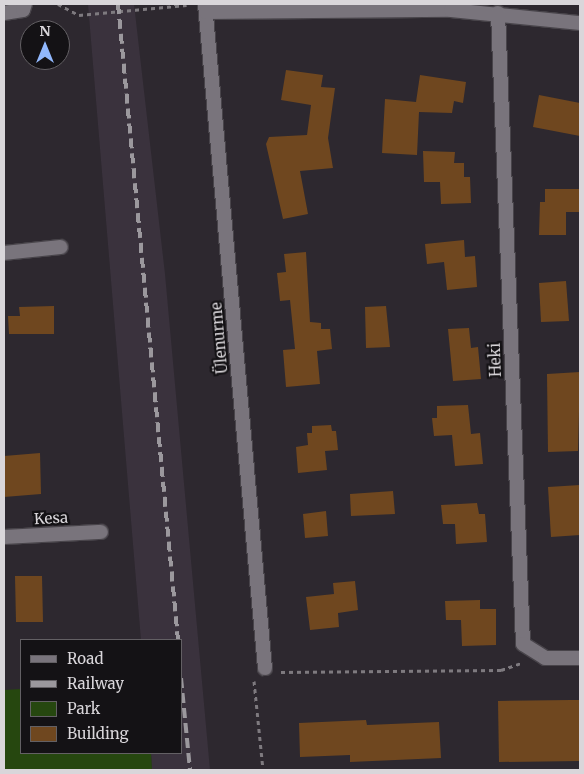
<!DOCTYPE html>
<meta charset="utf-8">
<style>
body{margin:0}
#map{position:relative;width:584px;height:774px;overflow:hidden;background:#2d282f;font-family:Merriweather,serif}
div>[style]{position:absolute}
.built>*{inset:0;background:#3a323d}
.green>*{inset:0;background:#26470f}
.building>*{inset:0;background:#6f471f}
.path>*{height:3px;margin-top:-1.5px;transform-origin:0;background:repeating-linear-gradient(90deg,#7e7a7f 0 4px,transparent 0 8px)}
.roads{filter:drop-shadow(1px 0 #48444a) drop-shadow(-1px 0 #48444a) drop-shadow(0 1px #48444a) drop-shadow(0 -1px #48444a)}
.minor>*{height:14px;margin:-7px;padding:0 7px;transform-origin:7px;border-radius:7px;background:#79747c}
.rail>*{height:4px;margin-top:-2px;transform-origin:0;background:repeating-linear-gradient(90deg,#9b989d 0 10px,transparent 0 15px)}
span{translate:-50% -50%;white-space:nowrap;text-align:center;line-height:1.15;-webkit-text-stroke:4.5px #141215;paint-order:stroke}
.street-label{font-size:15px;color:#d9d6da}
.frame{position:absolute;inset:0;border:5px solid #d9d6da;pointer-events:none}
.legend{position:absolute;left:20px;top:639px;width:162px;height:115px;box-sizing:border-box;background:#141215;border:1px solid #636064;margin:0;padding:6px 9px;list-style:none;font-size:15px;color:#d9d6da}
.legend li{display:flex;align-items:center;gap:10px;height:25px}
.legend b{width:25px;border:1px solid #636064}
.north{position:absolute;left:20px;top:20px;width:50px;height:50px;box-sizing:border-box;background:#141215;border:1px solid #636064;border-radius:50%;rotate:0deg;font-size:14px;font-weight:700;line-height:20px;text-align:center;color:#d9d6da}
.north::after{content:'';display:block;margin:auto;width:18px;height:22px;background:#91b8fd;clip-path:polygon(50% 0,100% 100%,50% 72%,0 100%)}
</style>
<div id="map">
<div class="built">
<div style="clip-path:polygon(88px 4px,134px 4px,165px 274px,210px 770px,152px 770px,151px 753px,181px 753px,181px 640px,141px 640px)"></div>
</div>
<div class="green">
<div style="clip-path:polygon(21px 689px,21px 753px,151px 753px,152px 770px,4px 770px,4px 690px)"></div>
</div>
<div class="building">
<div style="clip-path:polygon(286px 70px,323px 75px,321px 87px,335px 88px,328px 138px,333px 168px,300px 171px,308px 214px,283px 219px,266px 144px,269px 137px,307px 135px,311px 105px,281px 100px)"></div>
<div style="clip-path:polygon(420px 75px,466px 82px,463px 103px,454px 101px,452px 113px,419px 112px,417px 155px,382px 153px,385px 99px,416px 102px)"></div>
<div style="clip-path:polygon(539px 95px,580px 103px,580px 136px,533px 127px)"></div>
<div style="clip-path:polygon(423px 151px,455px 152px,454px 163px,464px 163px,464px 177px,470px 177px,471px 203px,441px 204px,440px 182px,424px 182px)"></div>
<div style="clip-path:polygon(545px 189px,580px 189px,580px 212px,566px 212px,566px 235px,539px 235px,540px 202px,545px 202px)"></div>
<div style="clip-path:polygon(464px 240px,465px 257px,475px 256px,477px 287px,447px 290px,444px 262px,427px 264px,425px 244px)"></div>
<div style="clip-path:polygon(306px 252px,310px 322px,321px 323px,321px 329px,330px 329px,332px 349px,317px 351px,320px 384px,286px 387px,283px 350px,295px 349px,290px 300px,280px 301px,277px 273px,286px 272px,284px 254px)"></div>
<div style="clip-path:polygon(566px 281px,569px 321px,541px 322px,539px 283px)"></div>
<div style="clip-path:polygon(54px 306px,54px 334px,9px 334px,8px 316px,20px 316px,19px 307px)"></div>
<div style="clip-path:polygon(386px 306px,390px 347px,366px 348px,365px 307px)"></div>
<div style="clip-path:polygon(469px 328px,471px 348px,478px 347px,481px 379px,453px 381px,448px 329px)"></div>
<div style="clip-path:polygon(580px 372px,578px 451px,548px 452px,547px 374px)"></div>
<div style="clip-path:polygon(468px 405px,471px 434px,480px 433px,483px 464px,455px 466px,452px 435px,434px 436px,432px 418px,437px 418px,437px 406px)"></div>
<div style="clip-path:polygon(331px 425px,332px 431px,336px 431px,338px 450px,325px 451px,327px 470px,298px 473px,296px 447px,308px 445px,307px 433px,312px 433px,312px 426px)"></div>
<div style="clip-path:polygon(40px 453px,41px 494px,4px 497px,4px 456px)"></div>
<div style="clip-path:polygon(580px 485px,580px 535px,551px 537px,548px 487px)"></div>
<div style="clip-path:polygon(393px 491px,395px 514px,351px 516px,350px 494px)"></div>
<div style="clip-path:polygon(477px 503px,479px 514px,485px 514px,487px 542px,456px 544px,455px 524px,443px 524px,441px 505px)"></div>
<div style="clip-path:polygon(326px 511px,328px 536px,305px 538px,303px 514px)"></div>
<div style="clip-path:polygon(15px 576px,42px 576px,43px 622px,16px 622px)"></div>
<div style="clip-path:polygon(355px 581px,358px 610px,338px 613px,339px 627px,310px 630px,306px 597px,334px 594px,333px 583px)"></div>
<div style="clip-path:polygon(480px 600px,480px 609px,496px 609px,496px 645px,462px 646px,461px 620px,446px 620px,445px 601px)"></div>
<div style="clip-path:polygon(571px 700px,580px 700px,580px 761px,499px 762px,498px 701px)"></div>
<div style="clip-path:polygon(366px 720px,367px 725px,439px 722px,441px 758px,350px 762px,350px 755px,300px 757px,299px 723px)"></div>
</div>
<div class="path">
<div style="left:58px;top:4px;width:24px;rotate:28deg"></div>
<div style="left:79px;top:15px;width:108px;rotate:-5.3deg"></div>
<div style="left:281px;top:672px;width:220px;rotate:-0.5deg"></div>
<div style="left:501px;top:670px;width:21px;rotate:-19deg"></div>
<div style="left:254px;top:681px;width:89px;rotate:84.2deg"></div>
</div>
<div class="roads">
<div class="minor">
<div style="left:205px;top:4px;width:667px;rotate:84.84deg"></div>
<div style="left:206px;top:12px;width:245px;rotate:-0.5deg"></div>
<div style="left:451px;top:10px;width:130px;rotate:5.8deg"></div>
<div style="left:4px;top:13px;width:19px;rotate:-9deg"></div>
<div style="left:23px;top:10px;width:6px;rotate:-72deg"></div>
<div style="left:498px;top:13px;width:631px;rotate:87.73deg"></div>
<div style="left:523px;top:644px;width:26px;rotate:32deg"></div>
<div style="left:545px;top:658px;width:35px"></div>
<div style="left:4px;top:253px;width:57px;rotate:-6deg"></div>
<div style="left:4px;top:537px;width:97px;rotate:-3deg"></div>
</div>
</div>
<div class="rail">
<div style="left:118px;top:4px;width:639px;rotate:84.61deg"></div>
<div style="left:181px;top:678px;width:92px;rotate:84.4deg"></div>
</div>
<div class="street-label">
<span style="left:219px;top:338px;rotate:-95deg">Ülenurme</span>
<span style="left:495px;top:360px;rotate:-92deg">Heki</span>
<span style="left:51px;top:518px;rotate:-3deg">Kesa</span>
</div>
<div class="frame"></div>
<ul class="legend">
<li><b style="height:6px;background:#79747c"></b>Road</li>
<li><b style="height:6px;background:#9b989d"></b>Railway</li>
<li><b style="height:14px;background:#26470f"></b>Park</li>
<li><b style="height:14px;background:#6f471f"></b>Building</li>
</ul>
<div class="north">N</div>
</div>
